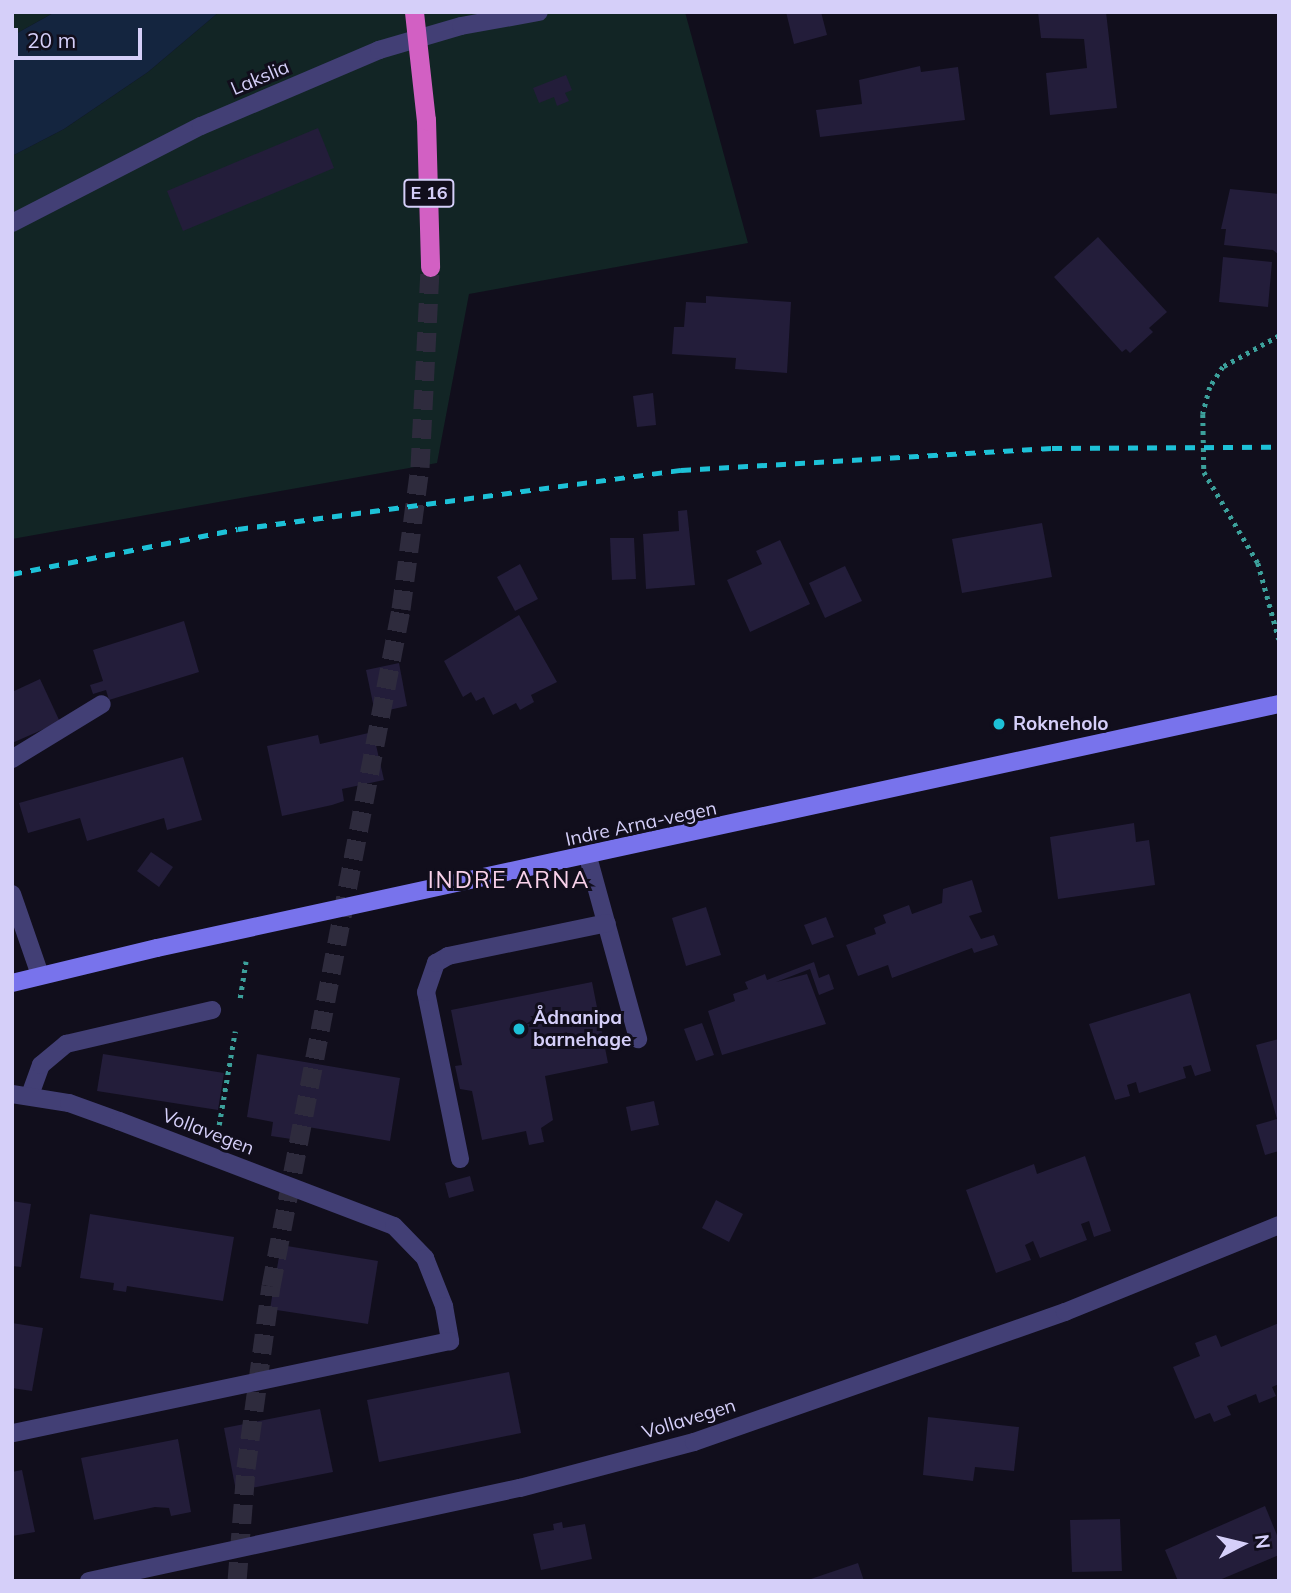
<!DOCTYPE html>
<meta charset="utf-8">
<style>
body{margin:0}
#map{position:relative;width:1291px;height:1593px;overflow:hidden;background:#110e1c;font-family:Mulish,sans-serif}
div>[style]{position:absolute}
.green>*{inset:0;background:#122525}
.water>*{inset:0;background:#14253f}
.building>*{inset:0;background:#231d3a}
.trunk-tunnel>*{height:19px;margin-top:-9.5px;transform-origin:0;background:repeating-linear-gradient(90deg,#2e2b3d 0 19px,transparent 0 29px)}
.path>*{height:4.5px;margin-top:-2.25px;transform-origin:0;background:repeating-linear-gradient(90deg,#3ca09b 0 3.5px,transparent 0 8.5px)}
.service>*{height:18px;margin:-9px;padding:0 9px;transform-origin:9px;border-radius:9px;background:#423f75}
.minor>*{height:18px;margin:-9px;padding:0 9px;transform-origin:9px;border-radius:9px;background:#423f75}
.secondary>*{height:18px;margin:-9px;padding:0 9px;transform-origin:9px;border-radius:9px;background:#7873ec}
.trunk>*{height:19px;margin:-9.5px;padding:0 9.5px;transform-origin:9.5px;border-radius:9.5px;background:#d260c3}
.rail>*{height:5px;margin-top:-2.5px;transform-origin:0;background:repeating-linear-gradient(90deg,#1dc1d7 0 10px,transparent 0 19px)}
.trunk-bridge>*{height:19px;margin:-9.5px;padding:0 9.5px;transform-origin:9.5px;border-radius:9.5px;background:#d260c3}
.dots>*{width:19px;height:19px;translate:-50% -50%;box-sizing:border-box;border:4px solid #110e1c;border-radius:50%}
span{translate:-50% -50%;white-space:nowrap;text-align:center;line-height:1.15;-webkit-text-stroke:6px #110e1c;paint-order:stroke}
.shield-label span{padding:2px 5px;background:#110e1c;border:2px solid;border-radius:5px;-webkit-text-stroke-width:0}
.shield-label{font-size:18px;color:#d5cff9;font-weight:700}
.street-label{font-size:19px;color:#d5cff9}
.poi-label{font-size:19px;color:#d5cff9;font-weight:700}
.left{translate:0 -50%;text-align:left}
.quarter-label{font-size:23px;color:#f9d1ea;letter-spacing:2px}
.frame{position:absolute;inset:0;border:14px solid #d5cff9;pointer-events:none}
.north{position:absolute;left:1207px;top:1509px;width:70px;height:70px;-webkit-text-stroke:5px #110e1c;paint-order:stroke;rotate:83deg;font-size:19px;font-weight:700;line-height:28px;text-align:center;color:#d5cff9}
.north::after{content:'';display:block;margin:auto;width:24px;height:32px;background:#d5cff9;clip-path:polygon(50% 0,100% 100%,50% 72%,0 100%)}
.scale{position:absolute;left:14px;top:28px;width:128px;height:32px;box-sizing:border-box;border:4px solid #d5cff9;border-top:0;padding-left:9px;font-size:21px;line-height:24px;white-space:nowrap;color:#d5cff9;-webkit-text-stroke:5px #110e1c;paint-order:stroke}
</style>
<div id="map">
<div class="green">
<div style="clip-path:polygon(12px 12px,55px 12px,12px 36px)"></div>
<div style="clip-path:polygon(219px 12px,685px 12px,748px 243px,469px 294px,437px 463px,12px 539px,12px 156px,64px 129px,148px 72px)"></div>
</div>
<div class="water">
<div style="clip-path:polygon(55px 12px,219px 12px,148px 72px,64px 129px,12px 156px,12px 36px)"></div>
</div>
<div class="building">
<div style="clip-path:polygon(786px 12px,821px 12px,827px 35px,794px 44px)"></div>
<div style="clip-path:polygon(1038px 12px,1106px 12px,1117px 108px,1050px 115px,1046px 73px,1087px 68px,1084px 39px,1041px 38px)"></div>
<div style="clip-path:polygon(920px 66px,921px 72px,958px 67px,965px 120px,820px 137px,816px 110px,862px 104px,859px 80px)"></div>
<div style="clip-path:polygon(566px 75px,572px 90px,565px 93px,569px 101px,557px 106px,554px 97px,539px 103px,533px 88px)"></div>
<div style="clip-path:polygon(318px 128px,334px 168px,183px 231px,167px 191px)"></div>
<div style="clip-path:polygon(1230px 189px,1279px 194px,1279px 255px,1273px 250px,1224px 245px,1226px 229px,1221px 229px)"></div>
<div style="clip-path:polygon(1098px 237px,1167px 312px,1149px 328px,1153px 332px,1130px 353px,1126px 349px,1122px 352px,1054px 277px)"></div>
<div style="clip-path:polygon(1223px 257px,1272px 262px,1268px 307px,1219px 302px)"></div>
<div style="clip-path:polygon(706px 296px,791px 302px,787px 373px,735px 369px,736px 358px,672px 354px,674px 327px,684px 327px,686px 302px,706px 303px)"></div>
<div style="clip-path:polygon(653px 393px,656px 425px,637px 427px,633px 396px)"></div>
<div style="clip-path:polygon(687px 510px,695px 585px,646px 589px,643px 534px,679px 531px,678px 511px)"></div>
<div style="clip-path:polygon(1042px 523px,1052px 577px,962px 593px,952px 539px)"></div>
<div style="clip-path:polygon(610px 538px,634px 538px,636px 579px,612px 580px)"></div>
<div style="clip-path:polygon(780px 540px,810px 604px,750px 632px,727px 580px,762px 564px,756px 551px)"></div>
<div style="clip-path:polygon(520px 564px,538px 599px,515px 611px,497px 577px)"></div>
<div style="clip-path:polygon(845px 566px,862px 601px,825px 618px,809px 583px)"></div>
<div style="clip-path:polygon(519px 615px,557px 682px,531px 695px,534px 702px,520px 710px,516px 703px,493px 715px,484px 697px,476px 701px,471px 692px,463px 697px,444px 661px)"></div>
<div style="clip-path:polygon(184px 621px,199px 672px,109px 700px,106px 690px,93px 694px,90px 685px,103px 681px,93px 650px)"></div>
<div style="clip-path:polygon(399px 663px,407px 706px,375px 713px,366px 670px)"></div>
<div style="clip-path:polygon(40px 679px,60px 722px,12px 743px,12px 692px)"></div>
<div style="clip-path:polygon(373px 732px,384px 780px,342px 789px,344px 801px,332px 805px,282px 816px,267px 746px,318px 735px,320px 744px)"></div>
<div style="clip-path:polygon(183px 757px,202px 820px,167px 830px,164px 818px,87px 841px,80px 818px,28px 833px,19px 803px)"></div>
<div style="clip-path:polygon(1134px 823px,1136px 842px,1149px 840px,1155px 885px,1058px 899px,1050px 837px)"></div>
<div style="clip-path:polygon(151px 852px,173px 867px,159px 887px,137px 871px)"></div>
<div style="clip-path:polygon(972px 880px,982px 912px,969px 916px,981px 939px,994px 935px,998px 945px,974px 953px,972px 948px,892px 978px,888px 965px,858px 976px,846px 945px,876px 934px,874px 928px,886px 923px,883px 915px,909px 905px,912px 914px,942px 903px,943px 889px)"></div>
<div style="clip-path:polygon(706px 907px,721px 955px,686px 966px,672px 918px)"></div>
<div style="clip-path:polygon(826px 917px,834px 937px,812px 945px,804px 925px)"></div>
<div style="clip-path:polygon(814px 962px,819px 978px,829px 974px,834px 989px,819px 995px,810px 969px,776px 982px,807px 974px,826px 1024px,722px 1055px,708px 1011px,735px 1001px,733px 994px,748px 989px,745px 982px,765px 974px,767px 980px)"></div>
<div style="clip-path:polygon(592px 982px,608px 1063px,545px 1076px,553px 1120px,541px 1128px,544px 1142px,529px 1145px,526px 1131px,482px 1140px,472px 1091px,460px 1089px,455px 1066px,462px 1065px,451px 1010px)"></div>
<div style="clip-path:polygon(1190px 993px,1211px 1071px,1195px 1076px,1191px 1065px,1183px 1067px,1186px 1078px,1139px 1093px,1136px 1082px,1127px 1085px,1130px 1096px,1115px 1100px,1089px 1024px)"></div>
<div style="clip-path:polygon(702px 1023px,714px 1055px,696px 1061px,684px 1029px)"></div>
<div style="clip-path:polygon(1279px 1039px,1279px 1151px,1265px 1155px,1256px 1125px,1277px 1119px,1256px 1045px)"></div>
<div style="clip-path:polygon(103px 1054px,224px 1073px,218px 1110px,97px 1091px)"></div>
<div style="clip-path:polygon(257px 1054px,400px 1078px,390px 1141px,308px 1127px,305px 1141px,271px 1136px,273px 1122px,247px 1117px)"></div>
<div style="clip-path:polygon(654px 1101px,659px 1125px,631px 1131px,626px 1107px)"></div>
<div style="clip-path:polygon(1085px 1156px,1111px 1231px,1094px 1237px,1089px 1221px,1081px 1224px,1087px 1240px,1040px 1258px,1033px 1241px,1025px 1245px,1031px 1260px,996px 1273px,966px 1190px,1034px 1164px,1037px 1174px)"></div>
<div style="clip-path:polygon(470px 1176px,474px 1191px,449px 1198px,445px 1183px)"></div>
<div style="clip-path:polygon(716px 1200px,743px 1214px,729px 1242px,702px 1228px)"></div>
<div style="clip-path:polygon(12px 1201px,31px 1204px,21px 1267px,12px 1266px)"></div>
<div style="clip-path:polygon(90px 1214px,234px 1237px,223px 1301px,127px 1286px,126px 1292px,113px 1290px,114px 1283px,80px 1278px)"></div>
<div style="clip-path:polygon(281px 1245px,378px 1261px,368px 1324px,270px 1309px)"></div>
<div style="clip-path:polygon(12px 1323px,43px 1328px,32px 1391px,12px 1388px)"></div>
<div style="clip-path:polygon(1279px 1323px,1279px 1384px,1272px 1387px,1276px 1396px,1259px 1403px,1256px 1394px,1227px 1406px,1231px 1415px,1214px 1422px,1210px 1413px,1195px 1419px,1173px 1367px,1200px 1356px,1195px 1343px,1216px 1335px,1221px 1347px)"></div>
<div style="clip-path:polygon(509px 1372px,521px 1433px,379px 1462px,367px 1400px)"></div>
<div style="clip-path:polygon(320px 1409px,333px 1472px,236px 1491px,224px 1428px)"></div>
<div style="clip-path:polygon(928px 1417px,1019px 1427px,1014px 1471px,975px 1467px,973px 1481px,923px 1475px)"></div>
<div style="clip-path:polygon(178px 1439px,191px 1512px,171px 1516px,169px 1508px,155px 1507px,94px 1520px,81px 1458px)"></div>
<div style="clip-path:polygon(22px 1470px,35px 1532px,12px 1536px,12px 1472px)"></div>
<div style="clip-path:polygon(1265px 1506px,1279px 1540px,1279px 1555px,1217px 1581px,1178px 1581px,1165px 1550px)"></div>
<div style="clip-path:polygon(1120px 1519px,1122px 1571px,1072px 1572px,1070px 1520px)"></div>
<div style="clip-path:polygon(562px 1522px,563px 1528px,585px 1524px,592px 1559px,541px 1570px,533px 1534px,554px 1530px,553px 1524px)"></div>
<div style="clip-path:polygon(858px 1563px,864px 1581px,808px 1581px,808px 1580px)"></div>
</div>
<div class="trunk-tunnel">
<div style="left:237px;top:1581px;width:113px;rotate:-85.4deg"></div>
<div style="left:246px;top:1468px;width:184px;rotate:-82.2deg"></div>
<div style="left:271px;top:1286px;width:689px;rotate:-79.13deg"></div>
<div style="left:401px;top:609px;width:143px;rotate:-82.4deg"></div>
<div style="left:420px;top:467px;width:200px;rotate:-87.1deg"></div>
</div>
<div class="path">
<div style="left:1279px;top:336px;width:64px;rotate:151deg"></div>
<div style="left:1223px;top:367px;width:24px;rotate:123deg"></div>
<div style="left:1210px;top:387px;width:28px;rotate:105deg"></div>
<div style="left:1203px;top:414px;width:58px;rotate:89deg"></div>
<div style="left:1204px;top:472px;width:106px;rotate:59.3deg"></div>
<div style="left:1258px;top:563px;width:79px;rotate:74.6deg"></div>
<div style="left:240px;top:998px;width:37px;rotate:-81deg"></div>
<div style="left:219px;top:1125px;width:95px;rotate:-80.3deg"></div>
</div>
<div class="service">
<div style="left:12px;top:759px;width:105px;rotate:-31.4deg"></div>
<div style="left:588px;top:857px;width:189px;rotate:74.6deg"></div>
<div style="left:30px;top:1095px;width:32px;rotate:-70deg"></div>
<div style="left:41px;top:1065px;width:33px;rotate:-40deg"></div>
<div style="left:66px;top:1044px;width:150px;rotate:-13.1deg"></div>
<div style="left:460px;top:1159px;width:170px;rotate:-101.5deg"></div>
<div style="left:426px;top:992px;width:31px;rotate:-71deg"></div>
<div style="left:436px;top:963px;width:14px;rotate:-30deg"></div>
<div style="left:448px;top:956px;width:162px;rotate:-11.7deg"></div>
</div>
<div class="minor">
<div style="left:12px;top:223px;width:212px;rotate:-27.2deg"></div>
<div style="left:201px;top:126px;width:194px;rotate:-23.1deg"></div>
<div style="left:379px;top:50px;width:85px;rotate:-16.3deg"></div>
<div style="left:461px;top:26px;width:79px;rotate:-10.2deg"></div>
<div style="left:12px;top:894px;width:86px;rotate:70.9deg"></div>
<div style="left:12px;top:1094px;width:58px;rotate:9deg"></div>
<div style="left:69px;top:1103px;width:53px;rotate:19.8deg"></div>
<div style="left:119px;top:1121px;width:294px;rotate:20.9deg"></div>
<div style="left:394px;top:1226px;width:45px;rotate:45.9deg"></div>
<div style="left:425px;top:1258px;width:52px;rotate:68.4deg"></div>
<div style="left:444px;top:1306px;width:36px;rotate:80deg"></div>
<div style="left:450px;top:1341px;width:448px;rotate:168.1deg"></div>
<div style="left:89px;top:1581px;width:441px;rotate:-12.2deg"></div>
<div style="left:520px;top:1488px;width:180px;rotate:-14.8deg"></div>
<div style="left:694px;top:1442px;width:393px;rotate:-19.3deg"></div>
<div style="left:1065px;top:1312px;width:231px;rotate:-22.1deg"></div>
</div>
<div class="secondary">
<div style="left:12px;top:983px;width:149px;rotate:-13.6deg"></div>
<div style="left:157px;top:948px;width:1148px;rotate:-12.27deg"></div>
</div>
<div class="trunk">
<div style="left:426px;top:120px;width:147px;rotate:88.4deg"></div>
</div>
<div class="rail">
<div style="left:12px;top:574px;width:230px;rotate:-11.3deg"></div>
<div style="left:238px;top:529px;width:447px;rotate:-7.6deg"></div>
<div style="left:681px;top:470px;width:372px;rotate:-3.4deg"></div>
<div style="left:1052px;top:448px;width:227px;rotate:-0.3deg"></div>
</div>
<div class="trunk-bridge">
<div style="left:414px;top:12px;width:109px;rotate:83.7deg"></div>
</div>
<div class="dots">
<div style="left:999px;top:724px;background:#1dc1d7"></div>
<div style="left:519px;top:1029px;background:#1dc1d7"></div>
</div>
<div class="shield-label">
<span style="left:429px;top:193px">E 16</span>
</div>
<div class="street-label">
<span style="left:260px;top:78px;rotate:-23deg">Lakslia</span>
<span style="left:641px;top:824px;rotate:-12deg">Indre Arna-vegen</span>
<span style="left:208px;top:1132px;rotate:21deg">Vollavegen</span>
<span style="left:689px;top:1419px;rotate:-17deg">Vollavegen</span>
</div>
<div class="poi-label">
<span class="left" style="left:1013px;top:724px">Rokneholo</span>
<span class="left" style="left:533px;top:1029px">Ådnanipa<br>barnehage</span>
</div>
<div class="quarter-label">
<span style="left:509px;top:880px">INDRE ARNA</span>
</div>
<div class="frame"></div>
<div class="north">N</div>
<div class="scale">20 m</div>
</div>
